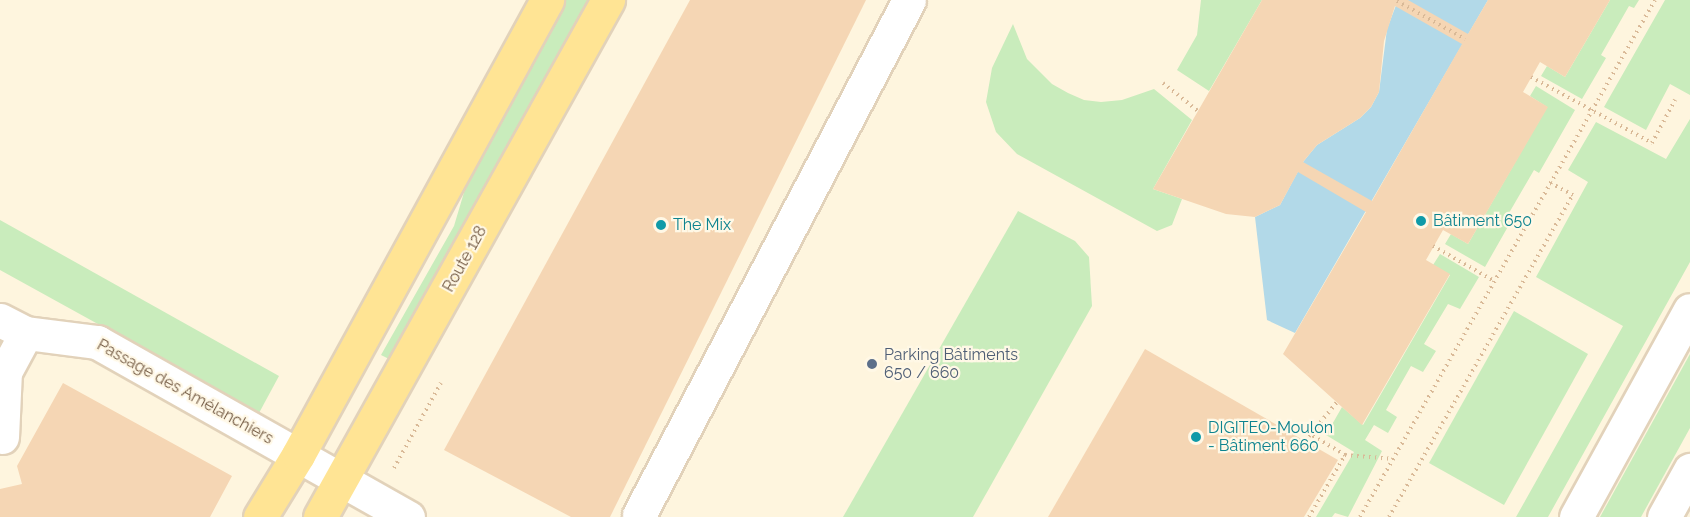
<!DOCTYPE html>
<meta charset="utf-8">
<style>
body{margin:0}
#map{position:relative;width:1690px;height:517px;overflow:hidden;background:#fef5de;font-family:Raleway,sans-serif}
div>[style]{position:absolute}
.green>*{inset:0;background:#c9ecbc}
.water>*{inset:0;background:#b2d9e8}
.building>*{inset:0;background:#f5d6b4}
.path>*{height:4px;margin-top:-2px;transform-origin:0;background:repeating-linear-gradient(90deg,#d9b997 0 1.5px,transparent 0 6px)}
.roads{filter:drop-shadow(2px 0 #e2d2ba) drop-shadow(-2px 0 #e2d2ba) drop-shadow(0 2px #e2d2ba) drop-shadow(0 -2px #e2d2ba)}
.minor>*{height:33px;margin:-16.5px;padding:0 16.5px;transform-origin:16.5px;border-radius:16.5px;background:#fff}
.major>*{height:33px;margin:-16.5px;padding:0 16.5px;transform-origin:16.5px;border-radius:16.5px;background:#ffe494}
.dots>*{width:16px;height:16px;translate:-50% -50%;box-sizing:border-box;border:3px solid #fff8e6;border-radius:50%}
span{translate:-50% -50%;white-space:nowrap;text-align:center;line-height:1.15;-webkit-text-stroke:4.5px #fff8e6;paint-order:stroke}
.culture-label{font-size:16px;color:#0d838f}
.left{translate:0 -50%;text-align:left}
.street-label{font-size:16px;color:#755c45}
.service-label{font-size:16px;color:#4e5e75}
</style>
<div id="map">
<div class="green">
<div style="clip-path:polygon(558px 0,593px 0,393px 361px,381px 355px,454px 226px,479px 142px)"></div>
<div style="clip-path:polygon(1201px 0,1262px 0,1209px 91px,1177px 70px,1197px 35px)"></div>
<div style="clip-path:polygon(1610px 0,1639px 0,1634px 8px,1629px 6px,1601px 55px,1606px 58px,1582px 99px,1541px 76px,1547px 66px,1565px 77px)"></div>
<div style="clip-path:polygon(1665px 0,1690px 0,1690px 95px,1670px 84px,1646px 130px,1604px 107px)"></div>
<div style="clip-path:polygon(1013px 24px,1027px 59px,1052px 84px,1068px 93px,1084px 100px,1101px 102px,1122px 100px,1154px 89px,1192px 120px,1153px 189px,1182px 199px,1172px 225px,1157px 231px,1017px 154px,996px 132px,986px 102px,992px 68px)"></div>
<div style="clip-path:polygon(1536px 86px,1575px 110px,1539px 173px,1534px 170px,1509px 213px,1514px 216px,1485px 267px,1445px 244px,1451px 234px,1468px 244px,1547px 107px,1530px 96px)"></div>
<div style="clip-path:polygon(1690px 119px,1690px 262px,1548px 517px,1516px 517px,1623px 326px,1536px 277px,1588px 182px,1568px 170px,1596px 122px,1666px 159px)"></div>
<div style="clip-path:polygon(1018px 211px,1075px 241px,1089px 257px,1092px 306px,973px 517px,843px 517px)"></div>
<div style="clip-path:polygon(0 220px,279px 376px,259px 413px,0 270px)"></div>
<div style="clip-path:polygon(1440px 254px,1479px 277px,1460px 309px,1448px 304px,1424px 344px,1436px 351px,1423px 372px,1411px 366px,1386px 410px,1397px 417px,1388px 433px,1374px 425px,1365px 440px,1382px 451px,1348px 517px,1335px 513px,1332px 517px,1316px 517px,1354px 452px,1326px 435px,1342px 407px,1363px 425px,1450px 275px,1433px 265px)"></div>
<div style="clip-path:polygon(1514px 311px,1588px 354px,1504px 505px,1429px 463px)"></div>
<div style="clip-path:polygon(1690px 354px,1690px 428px,1641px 517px,1600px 517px)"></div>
</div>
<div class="water">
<div style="clip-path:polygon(1398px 0,1488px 0,1295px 333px,1267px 320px,1255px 217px,1280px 205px,1303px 162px,1317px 145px,1360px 118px,1371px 107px,1379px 92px,1387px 29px)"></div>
</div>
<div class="building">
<div style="clip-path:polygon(690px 0,866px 0,610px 517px,571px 517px,444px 450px)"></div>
<div style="clip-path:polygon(evenodd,1262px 0,1408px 0,1468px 34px,1488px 0,1610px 0,1565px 77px,1540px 62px,1523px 92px,1548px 107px,1468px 244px,1443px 230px,1426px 260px,1450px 274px,1362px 425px,1283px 354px,1366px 212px,1298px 172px,1280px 205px,1255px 217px,1226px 214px,1153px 189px,1262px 0,1395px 6px,1462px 44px,1372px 201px,1303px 162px,1317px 145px,1360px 118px,1371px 107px,1379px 92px,1384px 41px,1395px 6px)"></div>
<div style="clip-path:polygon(1145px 349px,1338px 460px,1304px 517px,1048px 517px)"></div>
<div style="clip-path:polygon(63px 383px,232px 476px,210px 517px,0 517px,0 489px,22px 484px,17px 466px)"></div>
</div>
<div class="path">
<div style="left:1397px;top:1px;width:78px;rotate:29.2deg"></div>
<div style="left:1531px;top:77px;width:138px;rotate:28.6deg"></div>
<div style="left:1652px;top:143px;width:49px;rotate:-61.9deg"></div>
<div style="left:1163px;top:83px;width:45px;rotate:38.7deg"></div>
<div style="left:1433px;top:246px;width:70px;rotate:29.8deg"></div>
<div style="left:1305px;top:441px;width:50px;rotate:-50.6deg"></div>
<div style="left:1345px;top:455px;width:48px;rotate:4.8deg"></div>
<div style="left:394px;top:468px;width:97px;rotate:-61.1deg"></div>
<div style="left:1309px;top:517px;width:72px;rotate:-59.9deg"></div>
<div style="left:1345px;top:455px;width:41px;rotate:-149deg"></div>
<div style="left:1360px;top:517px;width:595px;rotate:-60.29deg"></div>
<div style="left:1389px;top:517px;width:371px;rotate:-60.3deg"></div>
<div style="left:1573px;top:195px;width:26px;rotate:-152deg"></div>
</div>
<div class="roads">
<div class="minor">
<div style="left:0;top:320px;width:29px;rotate:27deg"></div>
<div style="left:26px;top:333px;width:72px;rotate:7.2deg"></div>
<div style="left:97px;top:342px;width:357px;rotate:29.4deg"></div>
<div style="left:2px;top:437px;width:65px;rotate:-87.4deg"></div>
<div style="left:5px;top:372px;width:44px;rotate:-61.7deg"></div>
<div style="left:639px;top:515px;width:581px;rotate:-62.33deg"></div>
<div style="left:1576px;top:517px;width:236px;rotate:-61.2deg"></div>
<div style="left:1664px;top:517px;width:54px;rotate:-61deg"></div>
</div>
<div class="major">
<div style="left:260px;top:517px;width:73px;rotate:-58.5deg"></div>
<div style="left:298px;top:455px;width:519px;rotate:-61.31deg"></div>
<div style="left:320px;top:517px;width:592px;rotate:-60.88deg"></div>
</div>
</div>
<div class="dots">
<div style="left:1421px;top:221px;background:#0f9aa8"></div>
<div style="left:661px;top:225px;background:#0f9aa8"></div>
<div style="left:872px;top:364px;background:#5c6f8a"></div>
<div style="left:1196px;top:437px;background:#0f9aa8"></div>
</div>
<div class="culture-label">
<span class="left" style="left:1433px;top:221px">Bâtiment 650</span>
<span class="left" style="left:673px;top:225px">The Mix</span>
<span class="left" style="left:1208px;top:437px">DIGITEO-Moulon<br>- Bâtiment 660</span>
</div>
<div class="street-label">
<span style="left:465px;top:259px;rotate:-61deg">Route 128</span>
<span style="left:185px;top:392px;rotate:29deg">Passage des Amélanchiers</span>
</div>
<div class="service-label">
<span class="left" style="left:884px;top:364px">Parking Bâtiments<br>650 / 660</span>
</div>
</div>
